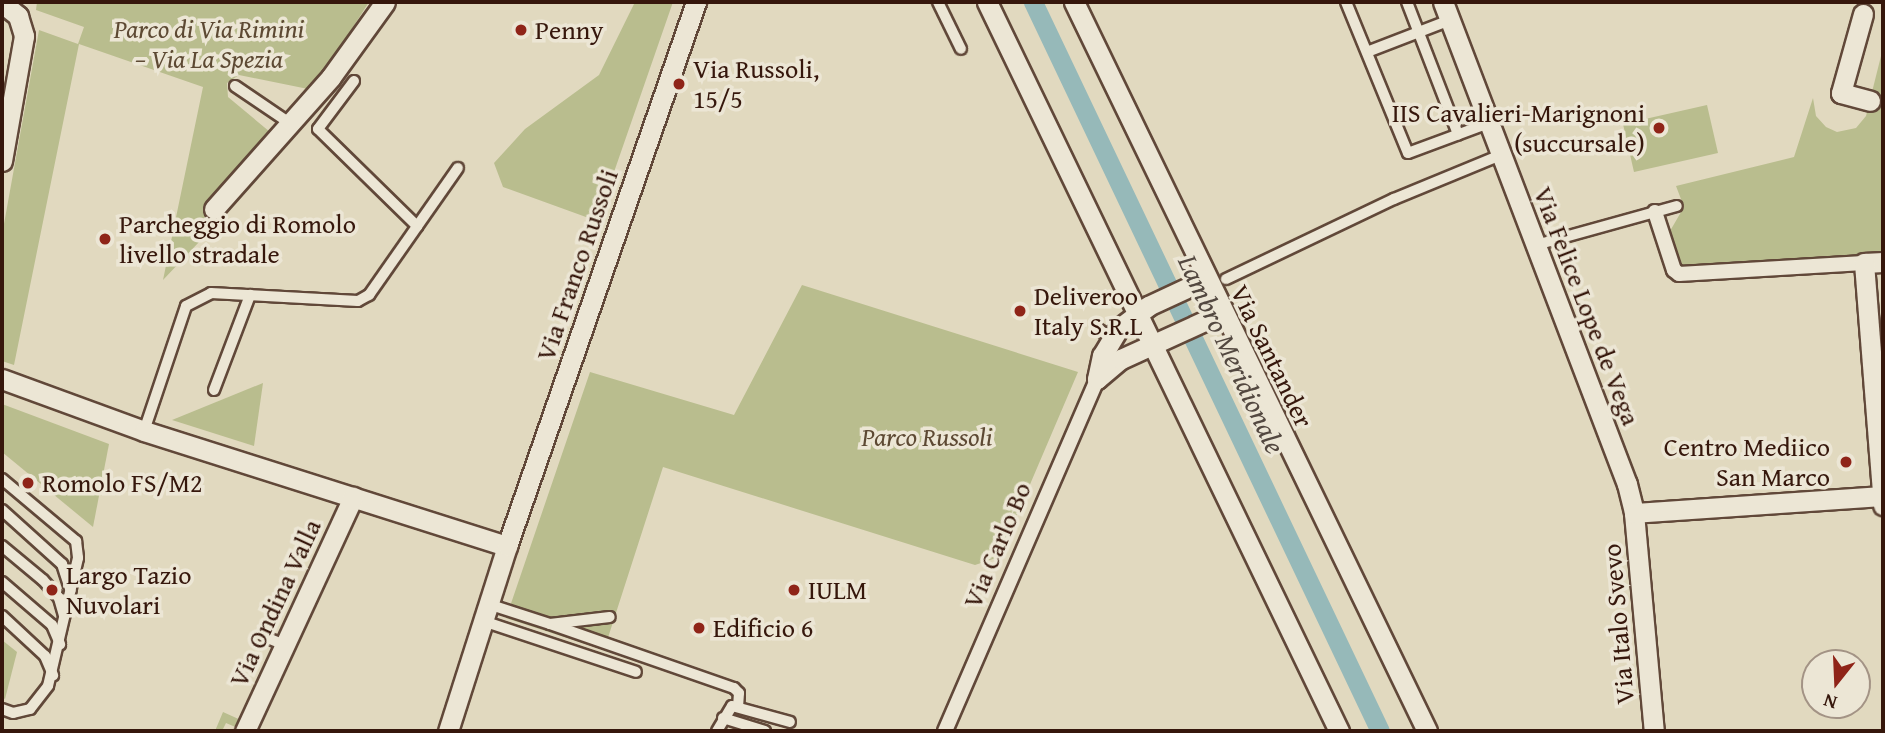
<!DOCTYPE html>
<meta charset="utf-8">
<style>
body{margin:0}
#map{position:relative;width:1885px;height:733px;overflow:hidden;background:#e1d9bf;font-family:"Gentium Book Plus",serif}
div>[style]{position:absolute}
.green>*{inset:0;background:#b9bd8e}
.canal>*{height:19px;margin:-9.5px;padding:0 9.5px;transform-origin:9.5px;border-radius:9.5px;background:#96b9b9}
.roads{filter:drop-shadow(2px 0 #614839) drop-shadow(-2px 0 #614839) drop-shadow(0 2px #614839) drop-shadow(0 -2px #614839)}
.service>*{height:10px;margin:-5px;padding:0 5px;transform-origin:5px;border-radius:5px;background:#ece6d5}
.pedestrian>*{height:14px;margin:-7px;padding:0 7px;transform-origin:7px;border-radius:7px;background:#ece6d5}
.minor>*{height:19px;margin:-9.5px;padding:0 9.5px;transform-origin:9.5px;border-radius:9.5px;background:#ece6d5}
.dots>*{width:19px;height:19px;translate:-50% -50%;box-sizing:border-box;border:4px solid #ece6d5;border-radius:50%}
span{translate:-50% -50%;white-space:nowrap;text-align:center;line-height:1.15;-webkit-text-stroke:7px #ece6d5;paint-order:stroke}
.park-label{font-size:26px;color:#5d4933;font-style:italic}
.poi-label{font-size:26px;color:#36170c}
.left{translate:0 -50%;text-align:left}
.right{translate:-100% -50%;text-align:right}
.street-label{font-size:26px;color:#36170c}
.water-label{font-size:28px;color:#534840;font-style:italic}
.frame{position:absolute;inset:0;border:4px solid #36170c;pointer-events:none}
.north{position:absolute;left:1801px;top:649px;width:70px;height:70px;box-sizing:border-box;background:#ece6d5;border:2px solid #a39385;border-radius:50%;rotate:198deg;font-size:19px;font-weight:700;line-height:28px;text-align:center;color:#36170c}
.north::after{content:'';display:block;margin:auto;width:24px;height:32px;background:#8f2418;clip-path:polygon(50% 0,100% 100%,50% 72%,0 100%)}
</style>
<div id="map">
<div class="green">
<div style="clip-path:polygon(37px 2px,369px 2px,313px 90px,239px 75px,227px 83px,228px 97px,270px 132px,203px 207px,218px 222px,163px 280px,203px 87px,79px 44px,14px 365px,2px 361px,2px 235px,39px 30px,78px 44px,84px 27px,36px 10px)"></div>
<div style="clip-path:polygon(635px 2px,673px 2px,597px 221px,503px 187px,494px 163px,525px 129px,599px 75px)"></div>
<div style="clip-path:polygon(1883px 48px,1883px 253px,1683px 268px,1670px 231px,1684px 207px,1676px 186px,1794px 157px,1813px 98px,1816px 116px,1826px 127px,1837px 132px,1856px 128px,1866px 116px)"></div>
<div style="clip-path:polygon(1707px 105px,1718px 153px,1634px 172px,1623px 124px)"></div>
<div style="clip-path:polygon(802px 285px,1078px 372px,999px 557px,975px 565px,663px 467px,604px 650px,506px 618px,590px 372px,734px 415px)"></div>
<div style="clip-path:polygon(263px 383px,254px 446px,172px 420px)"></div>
<div style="clip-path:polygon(2px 404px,109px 444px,93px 527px,2px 452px)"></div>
<div style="clip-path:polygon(2px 640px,17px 652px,5px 699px,2px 697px)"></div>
<div style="clip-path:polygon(223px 712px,243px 721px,240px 729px,226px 723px,222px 731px,215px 731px)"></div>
</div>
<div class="canal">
<div style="left:1033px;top:2px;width:807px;rotate:64.55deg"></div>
</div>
<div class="roads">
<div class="service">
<div style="left:938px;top:2px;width:52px;rotate:63.9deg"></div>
<div style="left:1346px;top:2px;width:163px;rotate:67.7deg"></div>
<div style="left:1408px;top:153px;width:86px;rotate:-20.3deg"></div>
<div style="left:1407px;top:2px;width:142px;rotate:68.9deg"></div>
<div style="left:1367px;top:52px;width:89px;rotate:-21.1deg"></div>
<div style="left:354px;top:81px;width:60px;rotate:126.9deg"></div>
<div style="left:318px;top:129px;width:139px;rotate:44.4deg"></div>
<div style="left:235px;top:86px;width:68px;rotate:34.2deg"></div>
<div style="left:1536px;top:245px;width:146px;rotate:-15.5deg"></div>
<div style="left:1226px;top:279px;width:186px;rotate:-25.5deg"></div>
<div style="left:1394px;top:199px;width:116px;rotate:-22.4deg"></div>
<div style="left:1098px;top:329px;width:17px;rotate:33deg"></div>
<div style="left:214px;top:390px;width:102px;rotate:-69.2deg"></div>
<div style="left:144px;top:431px;width:132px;rotate:-71.4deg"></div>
<div style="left:186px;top:306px;width:28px;rotate:-27deg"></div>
<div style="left:211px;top:293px;width:147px;rotate:3.1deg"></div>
<div style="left:358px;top:301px;width:13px;rotate:-29deg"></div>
<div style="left:369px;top:295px;width:155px;rotate:-55deg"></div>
<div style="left:2px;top:479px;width:97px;rotate:40deg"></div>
<div style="left:76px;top:541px;width:17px;rotate:83deg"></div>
<div style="left:78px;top:558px;width:131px;rotate:103.2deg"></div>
<div style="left:48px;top:686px;width:29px;rotate:128deg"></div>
<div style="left:30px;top:709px;width:17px;rotate:167deg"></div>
<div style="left:13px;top:713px;width:12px;rotate:-160deg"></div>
<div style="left:2px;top:510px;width:81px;rotate:42deg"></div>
<div style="left:62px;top:564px;width:28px;rotate:72deg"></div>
<div style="left:2px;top:546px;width:53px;rotate:39.7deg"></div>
<div style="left:43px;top:580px;width:24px;rotate:48deg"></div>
<div style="left:59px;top:598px;width:19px;rotate:74deg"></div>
<div style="left:2px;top:582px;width:66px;rotate:40.7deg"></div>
<div style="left:52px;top:625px;width:21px;rotate:67deg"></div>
<div style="left:488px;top:604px;width:65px;rotate:17.9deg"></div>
<div style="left:550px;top:624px;width:60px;rotate:-6.7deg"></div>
<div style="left:2px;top:616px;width:59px;rotate:42.9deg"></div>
<div style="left:45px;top:656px;width:21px;rotate:67deg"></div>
<div style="left:483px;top:621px;width:161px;rotate:18.4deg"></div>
<div style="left:550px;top:624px;width:195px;rotate:19.2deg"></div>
<div style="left:734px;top:688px;width:7px;rotate:45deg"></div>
<div style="left:739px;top:693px;width:13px;rotate:94deg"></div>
<div style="left:265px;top:637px;width:22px;rotate:22deg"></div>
<div style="left:723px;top:718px;width:44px;rotate:17.2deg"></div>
<div style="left:717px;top:731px;width:29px;rotate:-59deg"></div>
<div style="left:732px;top:706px;width:60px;rotate:15.4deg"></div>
</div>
<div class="pedestrian">
<div style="left:1655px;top:212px;width:61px;rotate:71.9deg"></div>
<div style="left:1674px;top:270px;width:6px;rotate:39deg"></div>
<div style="left:1679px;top:274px;width:185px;rotate:-3.4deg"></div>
<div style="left:945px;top:731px;width:383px;rotate:-66.6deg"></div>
</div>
<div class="minor">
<div style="left:987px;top:2px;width:810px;rotate:64.23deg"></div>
<div style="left:1074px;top:2px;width:810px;rotate:64.16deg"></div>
<div style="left:1443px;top:2px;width:516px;rotate:69.11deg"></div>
<div style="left:1627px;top:484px;width:30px;rotate:76deg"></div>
<div style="left:1634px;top:513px;width:219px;rotate:84.8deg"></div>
<div style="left:2px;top:3px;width:21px;rotate:39deg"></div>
<div style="left:18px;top:16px;width:21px;rotate:73deg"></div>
<div style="left:24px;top:36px;width:127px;rotate:100deg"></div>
<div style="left:1863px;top:14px;width:82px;rotate:105.6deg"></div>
<div style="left:1841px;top:93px;width:30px;rotate:15deg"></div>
<div style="left:214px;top:209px;width:176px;rotate:-48.4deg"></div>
<div style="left:331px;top:77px;width:92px;rotate:-54.2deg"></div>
<div style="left:1883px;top:262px;width:19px;rotate:177deg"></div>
<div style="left:1864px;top:263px;width:243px;rotate:85.5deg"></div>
<div style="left:2px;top:379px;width:151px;rotate:20.1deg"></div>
<div style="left:144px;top:431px;width:381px;rotate:17.6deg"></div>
<div style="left:1097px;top:379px;width:24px;rotate:-78deg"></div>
<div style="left:1102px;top:356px;width:31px;rotate:-59deg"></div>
<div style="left:1118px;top:329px;width:38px;rotate:-37deg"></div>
<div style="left:1148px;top:306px;width:64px;rotate:-25deg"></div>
<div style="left:1097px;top:379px;width:31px;rotate:-40deg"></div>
<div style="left:1121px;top:359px;width:111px;rotate:-24.5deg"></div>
<div style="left:1634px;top:513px;width:250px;rotate:-3.9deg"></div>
<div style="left:245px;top:731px;width:258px;rotate:-65.2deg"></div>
<div style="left:448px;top:731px;width:194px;rotate:-72.3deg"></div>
<div style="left:507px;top:546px;width:576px;rotate:-70.84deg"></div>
</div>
</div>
<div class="dots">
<div style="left:521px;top:30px;background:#8f2418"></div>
<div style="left:679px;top:84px;background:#8f2418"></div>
<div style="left:1659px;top:128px;background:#8f2418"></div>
<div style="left:105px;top:239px;background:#8f2418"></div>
<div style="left:1020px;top:311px;background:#8f2418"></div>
<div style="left:1846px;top:462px;background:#8f2418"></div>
<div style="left:28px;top:483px;background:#8f2418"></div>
<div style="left:52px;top:590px;background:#8f2418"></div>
<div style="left:794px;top:590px;background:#8f2418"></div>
<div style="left:699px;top:628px;background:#8f2418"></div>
</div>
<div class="park-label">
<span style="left:209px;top:44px">Parco di Via Rimini<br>– Via La Spezia</span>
<span style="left:927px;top:437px">Parco Russoli</span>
</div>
<div class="poi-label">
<span class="left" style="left:535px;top:30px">Penny</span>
<span class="left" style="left:693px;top:84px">Via Russoli,<br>15/5</span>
<span class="right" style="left:1645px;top:128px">IIS Cavalieri-Marignoni<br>(succursale)</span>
<span class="left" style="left:119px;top:239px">Parcheggio di Romolo<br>livello stradale</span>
<span class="left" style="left:1034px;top:311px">Deliveroo<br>Italy S.R.L</span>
<span class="right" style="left:1830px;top:462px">Centro Mediico<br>San Marco</span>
<span class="left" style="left:42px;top:483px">Romolo FS/M2</span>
<span class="left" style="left:66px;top:590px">Largo Tazio<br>Nuvolari</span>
<span class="left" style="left:808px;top:590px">IULM</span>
<span class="left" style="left:713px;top:628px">Edificio 6</span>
</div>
<div class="street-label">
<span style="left:577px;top:265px;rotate:-71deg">Via Franco Russoli</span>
<span style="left:1587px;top:306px;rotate:69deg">Via Felice Lope de Vega</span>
<span style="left:1272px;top:356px;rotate:64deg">Via Santander</span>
<span style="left:997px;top:545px;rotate:-67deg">Via Carlo Bo</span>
<span style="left:275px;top:603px;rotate:-65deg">Via Ondina Valla</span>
<span style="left:1618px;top:624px;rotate:-95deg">Via Italo Svevo</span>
</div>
<div class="water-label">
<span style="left:1232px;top:354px;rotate:65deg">Lambro Meridionale</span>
</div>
<div class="frame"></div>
<div class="north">N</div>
</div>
